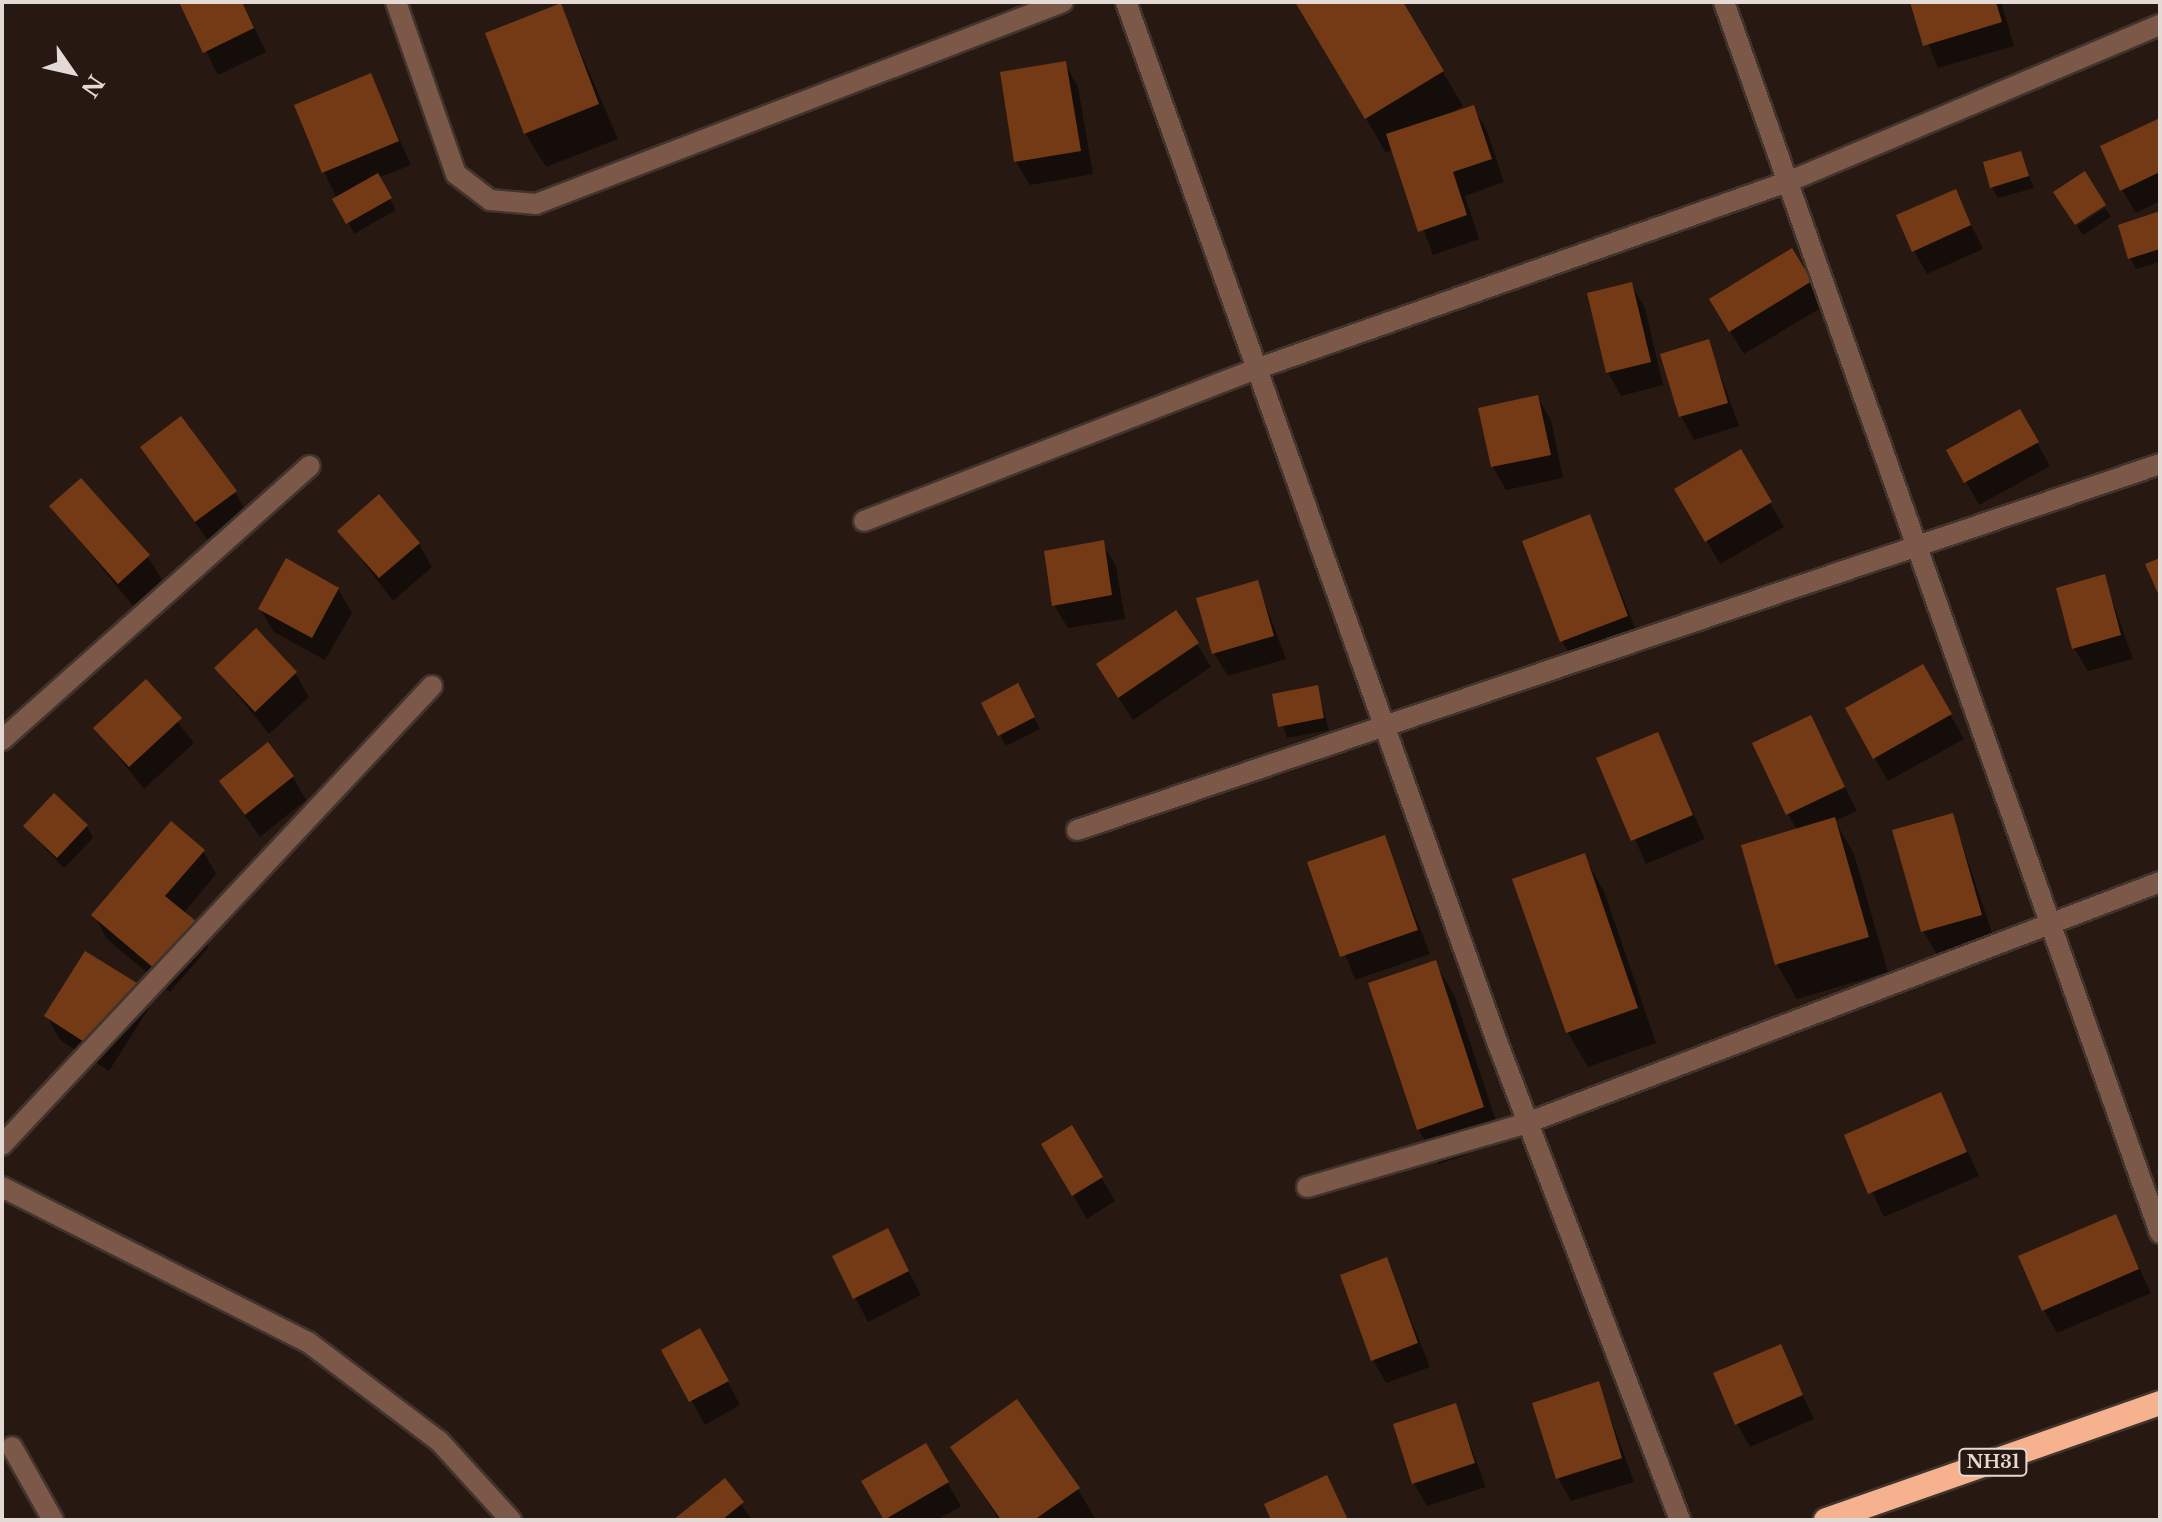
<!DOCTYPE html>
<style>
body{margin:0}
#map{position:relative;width:2162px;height:1522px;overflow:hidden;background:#271912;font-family:"Libre Baskerville",serif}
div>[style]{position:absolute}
.shadow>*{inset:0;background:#0007}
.building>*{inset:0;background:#743a16}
.roads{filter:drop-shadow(2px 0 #41342d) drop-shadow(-2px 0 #41342d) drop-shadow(0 2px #41342d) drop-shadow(0 -2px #41342d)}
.street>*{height:20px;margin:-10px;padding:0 10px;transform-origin:10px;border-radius:10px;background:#7b5847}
.highway>*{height:24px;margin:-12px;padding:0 12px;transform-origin:12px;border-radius:12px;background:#f6b18e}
span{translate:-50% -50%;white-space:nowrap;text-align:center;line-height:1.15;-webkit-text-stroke:6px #271912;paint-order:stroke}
.shield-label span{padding:2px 6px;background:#271912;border:2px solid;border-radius:6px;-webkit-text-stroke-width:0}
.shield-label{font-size:18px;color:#e4dad5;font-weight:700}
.frame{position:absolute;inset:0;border:4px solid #e4dad5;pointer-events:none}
.north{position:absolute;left:32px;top:32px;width:80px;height:80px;-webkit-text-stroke:6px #271912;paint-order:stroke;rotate:124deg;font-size:22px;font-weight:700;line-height:32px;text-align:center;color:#e4dad5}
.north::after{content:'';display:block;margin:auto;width:28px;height:36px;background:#e4dad5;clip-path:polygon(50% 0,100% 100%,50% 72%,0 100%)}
</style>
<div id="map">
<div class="shadow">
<div style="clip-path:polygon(181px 2px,242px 2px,266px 52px,218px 75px)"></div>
<div style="clip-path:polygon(1298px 2px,1401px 2px,1463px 106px,1452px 113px,1473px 107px,1487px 131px,1504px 182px,1465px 196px,1479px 239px,1433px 255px,1393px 149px,1386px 153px)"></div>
<div style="clip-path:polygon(1912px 2px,2001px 2px,2014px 46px,1938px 68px)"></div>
<div style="clip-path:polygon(560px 5px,618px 139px,546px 167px,525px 133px)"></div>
<div style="clip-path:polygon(1065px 63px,1078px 87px,1093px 174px,1030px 185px,1016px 162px,1002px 74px)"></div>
<div style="clip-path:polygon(371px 76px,411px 165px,378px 178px,396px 210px,354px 234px,324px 172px)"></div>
<div style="clip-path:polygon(2160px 120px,2160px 201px,2136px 213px,2122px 190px)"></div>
<div style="clip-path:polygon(2020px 153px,2034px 188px,1998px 198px,1992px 187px)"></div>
<div style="clip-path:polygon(1955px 192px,1983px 249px,1927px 274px,1914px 251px)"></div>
<div style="clip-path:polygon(2105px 208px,2111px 217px,2083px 235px,2077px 226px)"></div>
<div style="clip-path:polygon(2160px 213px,2160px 262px,2136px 269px,2130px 258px)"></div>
<div style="clip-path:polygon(1791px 251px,1824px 306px,1744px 354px,1725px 323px)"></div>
<div style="clip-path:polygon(1631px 284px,1645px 308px,1663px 385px,1621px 396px,1608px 372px)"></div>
<div style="clip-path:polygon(1708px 341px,1739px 426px,1694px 440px,1681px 416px)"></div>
<div style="clip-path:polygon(1537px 397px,1551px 420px,1563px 478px,1506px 490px,1493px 467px)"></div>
<div style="clip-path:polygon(2019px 411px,2050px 466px,1979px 505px,1948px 450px)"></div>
<div style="clip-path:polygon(143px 447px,235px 492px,248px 515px,210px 544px)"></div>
<div style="clip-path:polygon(1740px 452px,1784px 527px,1720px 564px,1677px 489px)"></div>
<div style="clip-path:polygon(51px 506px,148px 557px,162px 580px,133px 606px)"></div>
<div style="clip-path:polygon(1589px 517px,1640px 639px,1575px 664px,1562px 641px)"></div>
<div style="clip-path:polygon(340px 531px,419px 544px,432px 567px,393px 601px)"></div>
<div style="clip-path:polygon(1102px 543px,1116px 566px,1125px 619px,1068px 628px,1054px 605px)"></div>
<div style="clip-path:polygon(2104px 577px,2133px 659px,2088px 671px,2074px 648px)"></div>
<div style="clip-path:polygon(1257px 582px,1286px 659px,1228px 676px,1214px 653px)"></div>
<div style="clip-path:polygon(338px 589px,352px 613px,325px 660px,274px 632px,260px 609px)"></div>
<div style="clip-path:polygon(1197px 644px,1211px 667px,1133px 720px,1112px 688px)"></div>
<div style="clip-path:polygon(1923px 666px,1964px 739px,1888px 781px,1847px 709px)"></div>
<div style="clip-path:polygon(216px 668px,295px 673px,309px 697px,269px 734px)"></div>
<div style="clip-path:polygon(146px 682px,194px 743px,144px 789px,96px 729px)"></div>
<div style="clip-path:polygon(1317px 687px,1329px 730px,1287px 738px,1274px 695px)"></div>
<div style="clip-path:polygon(1024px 697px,1040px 729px,1006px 746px,984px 703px)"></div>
<div style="clip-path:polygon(1810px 717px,1857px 811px,1835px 821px,1854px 854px,1888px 972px,1797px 999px,1777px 964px,1797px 830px,1788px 814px)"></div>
<div style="clip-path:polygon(1657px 734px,1705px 839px,1646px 864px,1599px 759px)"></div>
<div style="clip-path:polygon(293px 777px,306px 800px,260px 837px,221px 782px)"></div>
<div style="clip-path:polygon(1952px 815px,1994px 938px,1937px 954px,1923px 931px)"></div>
<div style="clip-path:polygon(87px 826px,93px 838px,64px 868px,25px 827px)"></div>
<div style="clip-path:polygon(1384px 837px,1430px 954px,1355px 980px,1310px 863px)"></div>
<div style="clip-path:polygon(203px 851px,216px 874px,183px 914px,209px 947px,170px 992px,107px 939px,94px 915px)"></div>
<div style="clip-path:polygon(1584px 856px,1604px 891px,1656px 1043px,1588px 1067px,1568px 1033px,1515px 881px)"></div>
<div style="clip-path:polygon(1435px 963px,1455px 997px,1503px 1142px,1439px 1164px,1418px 1129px)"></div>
<div style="clip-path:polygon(135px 984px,149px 1008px,109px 1071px,60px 1040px,47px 1016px)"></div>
<div style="clip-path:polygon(1941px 1095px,1979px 1176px,1884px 1217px,1846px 1136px)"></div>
<div style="clip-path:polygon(1072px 1127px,1115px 1201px,1087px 1219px,1044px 1145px)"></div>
<div style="clip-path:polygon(2115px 1217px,2151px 1293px,2057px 1333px,2044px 1310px)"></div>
<div style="clip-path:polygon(887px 1230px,921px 1295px,868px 1322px,834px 1257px)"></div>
<div style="clip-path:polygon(1387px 1260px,1430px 1367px,1386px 1383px,1373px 1360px)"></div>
<div style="clip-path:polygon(1780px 1347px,1814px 1419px,1750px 1447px,1737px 1424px)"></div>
<div style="clip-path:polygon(664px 1351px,713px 1354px,740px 1405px,705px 1425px)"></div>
<div style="clip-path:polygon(1598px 1384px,1634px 1482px,1571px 1501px,1558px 1478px)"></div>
<div style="clip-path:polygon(1455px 1405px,1486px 1487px,1427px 1506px,1414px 1483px)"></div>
<div style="clip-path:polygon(925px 1445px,961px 1506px,937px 1520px,886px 1520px,863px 1481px)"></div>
<div style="clip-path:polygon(952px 1447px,1078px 1489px,1096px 1520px,999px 1520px)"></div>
<div style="clip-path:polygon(725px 1481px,752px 1520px,676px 1520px)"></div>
</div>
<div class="building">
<div style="clip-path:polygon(179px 2px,242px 2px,254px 28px,203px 53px)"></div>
<div style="clip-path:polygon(1295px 2px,1403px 2px,1444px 71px,1365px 119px)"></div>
<div style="clip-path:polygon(1910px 2px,1996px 2px,2002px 22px,1923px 46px)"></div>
<div style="clip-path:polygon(561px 3px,599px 104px,524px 134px,485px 33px)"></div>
<div style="clip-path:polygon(1066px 61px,1081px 151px,1014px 162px,1000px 72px)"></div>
<div style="clip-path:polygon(371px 73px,399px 141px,322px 173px,294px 105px)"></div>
<div style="clip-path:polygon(1474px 105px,1492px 159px,1453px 172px,1467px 215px,1418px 232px,1386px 134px)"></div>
<div style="clip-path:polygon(2160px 118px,2160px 172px,2120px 191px,2100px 146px)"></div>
<div style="clip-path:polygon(2021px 151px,2029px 176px,1990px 188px,1983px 162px)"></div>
<div style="clip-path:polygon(2085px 171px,2106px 205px,2075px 225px,2053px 192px)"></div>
<div style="clip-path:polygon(378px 173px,392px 198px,346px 224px,332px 199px)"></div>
<div style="clip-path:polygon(1956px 189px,1971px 225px,1912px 252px,1896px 215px)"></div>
<div style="clip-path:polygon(2160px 211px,2160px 249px,2128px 259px,2118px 225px)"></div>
<div style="clip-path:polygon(1792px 248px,1812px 281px,1729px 332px,1709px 299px)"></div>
<div style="clip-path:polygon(1632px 282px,1651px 362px,1606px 373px,1587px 293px)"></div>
<div style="clip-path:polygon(1709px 339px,1728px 403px,1679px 417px,1660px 354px)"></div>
<div style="clip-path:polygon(1538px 395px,1551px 455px,1491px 467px,1478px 408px)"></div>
<div style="clip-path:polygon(2020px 409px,2039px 442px,1964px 483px,1946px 450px)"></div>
<div style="clip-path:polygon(181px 416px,237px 491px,195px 522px,140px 447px)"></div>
<div style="clip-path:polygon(1741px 449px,1772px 502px,1705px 542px,1674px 489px)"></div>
<div style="clip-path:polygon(81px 478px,150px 555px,118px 584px,49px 506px)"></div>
<div style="clip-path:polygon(379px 494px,420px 543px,379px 578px,337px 531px)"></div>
<div style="clip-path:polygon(1590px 514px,1628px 616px,1560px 642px,1522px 541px)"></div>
<div style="clip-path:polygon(1104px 540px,1112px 595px,1052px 606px,1044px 551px)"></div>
<div style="clip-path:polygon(286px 558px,339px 588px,312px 638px,258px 609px)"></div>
<div style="clip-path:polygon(2160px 558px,2160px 598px,2145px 564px)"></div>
<div style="clip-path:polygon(2105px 574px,2121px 635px,2072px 649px,2056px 588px)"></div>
<div style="clip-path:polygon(1258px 580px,1274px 636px,1212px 654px,1196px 598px)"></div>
<div style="clip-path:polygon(1176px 610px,1199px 643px,1118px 698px,1096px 664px)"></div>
<div style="clip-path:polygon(256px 628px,297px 672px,255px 712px,214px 668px)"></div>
<div style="clip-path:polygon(1923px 664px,1952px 714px,1873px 759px,1845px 708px)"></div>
<div style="clip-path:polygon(146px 679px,182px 718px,129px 767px,93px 728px)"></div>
<div style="clip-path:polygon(1018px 683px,1035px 717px,998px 736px,981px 703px)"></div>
<div style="clip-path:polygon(1318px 685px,1324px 718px,1278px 727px,1272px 694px)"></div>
<div style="clip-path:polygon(1811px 715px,1845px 787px,1786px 815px,1752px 743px)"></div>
<div style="clip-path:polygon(1658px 732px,1693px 815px,1631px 841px,1596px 758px)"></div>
<div style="clip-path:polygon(268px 742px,294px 776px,245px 815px,219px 781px)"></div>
<div style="clip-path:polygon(54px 793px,88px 825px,57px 858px,23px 826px)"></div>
<div style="clip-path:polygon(1953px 813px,1982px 915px,1921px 932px,1892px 830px)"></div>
<div style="clip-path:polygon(1835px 817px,1869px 937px,1775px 965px,1741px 845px)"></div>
<div style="clip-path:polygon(171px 821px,205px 850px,165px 896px,197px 922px,156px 970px,91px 915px)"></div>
<div style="clip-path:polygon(1385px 835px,1418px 930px,1340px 957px,1307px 862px)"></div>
<div style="clip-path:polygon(1585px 853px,1638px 1008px,1566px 1033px,1512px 879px)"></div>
<div style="clip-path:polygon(85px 951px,137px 983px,95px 1049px,44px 1016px)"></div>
<div style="clip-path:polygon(1436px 960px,1484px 1107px,1417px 1130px,1368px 983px)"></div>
<div style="clip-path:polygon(1941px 1092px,1967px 1152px,1868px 1194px,1844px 1135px)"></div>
<div style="clip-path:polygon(1072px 1125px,1103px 1177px,1072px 1196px,1041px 1144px)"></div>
<div style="clip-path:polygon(2116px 1214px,2139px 1269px,2042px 1311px,2018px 1256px)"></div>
<div style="clip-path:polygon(888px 1228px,909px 1271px,853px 1299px,832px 1256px)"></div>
<div style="clip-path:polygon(1387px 1257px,1418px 1343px,1371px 1361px,1340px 1275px)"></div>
<div style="clip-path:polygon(700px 1328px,729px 1381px,689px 1402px,661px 1350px)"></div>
<div style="clip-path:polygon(1781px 1344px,1803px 1395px,1735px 1425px,1713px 1373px)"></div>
<div style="clip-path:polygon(1599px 1381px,1622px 1458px,1556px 1479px,1532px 1403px)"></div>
<div style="clip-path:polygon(1017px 1399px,1080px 1488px,1034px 1520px,1001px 1520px,950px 1447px)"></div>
<div style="clip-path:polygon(1456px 1403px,1475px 1463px,1412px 1484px,1393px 1424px)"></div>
<div style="clip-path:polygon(926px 1443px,949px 1482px,884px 1520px,861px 1481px)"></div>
<div style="clip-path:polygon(1327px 1475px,1348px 1520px,1271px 1520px,1264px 1504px)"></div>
<div style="clip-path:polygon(725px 1478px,744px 1502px,722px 1520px,673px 1520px)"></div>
</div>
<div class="roads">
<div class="street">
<div style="left:396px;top:2px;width:182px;rotate:70.8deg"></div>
<div style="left:456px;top:174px;width:43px;rotate:37.4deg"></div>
<div style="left:490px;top:200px;width:46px;rotate:5deg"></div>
<div style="left:536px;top:204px;width:564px;rotate:-20.97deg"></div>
<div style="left:1126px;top:2px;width:1110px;rotate:70.36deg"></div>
<div style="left:1499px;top:1047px;width:506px;rotate:69.06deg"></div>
<div style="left:1724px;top:2px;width:1306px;rotate:70.5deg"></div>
<div style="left:864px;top:521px;width:420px;rotate:-21.2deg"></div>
<div style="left:1256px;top:369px;width:566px;rotate:-19.4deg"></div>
<div style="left:1790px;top:181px;width:402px;rotate:-22.9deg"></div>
<div style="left:2px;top:740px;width:412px;rotate:-41.7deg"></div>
<div style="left:1077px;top:830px;width:1143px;rotate:-18.67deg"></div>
<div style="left:2px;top:1145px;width:629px;rotate:-46.87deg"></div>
<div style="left:2px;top:1187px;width:343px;rotate:26.9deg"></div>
<div style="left:308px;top:1342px;width:164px;rotate:37.1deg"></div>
<div style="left:439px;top:1441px;width:107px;rotate:47.7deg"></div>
<div style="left:1307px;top:1187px;width:229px;rotate:-16.2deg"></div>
<div style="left:1527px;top:1123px;width:677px;rotate:-20.84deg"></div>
<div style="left:12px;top:1447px;width:84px;rotate:60.7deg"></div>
</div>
<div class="highway">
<div style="left:1826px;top:1520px;width:354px;rotate:-19.3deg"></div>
</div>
</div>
<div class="shield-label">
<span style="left:1993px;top:1462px">NH31</span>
</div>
<div class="frame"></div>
<div class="north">N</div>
</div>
